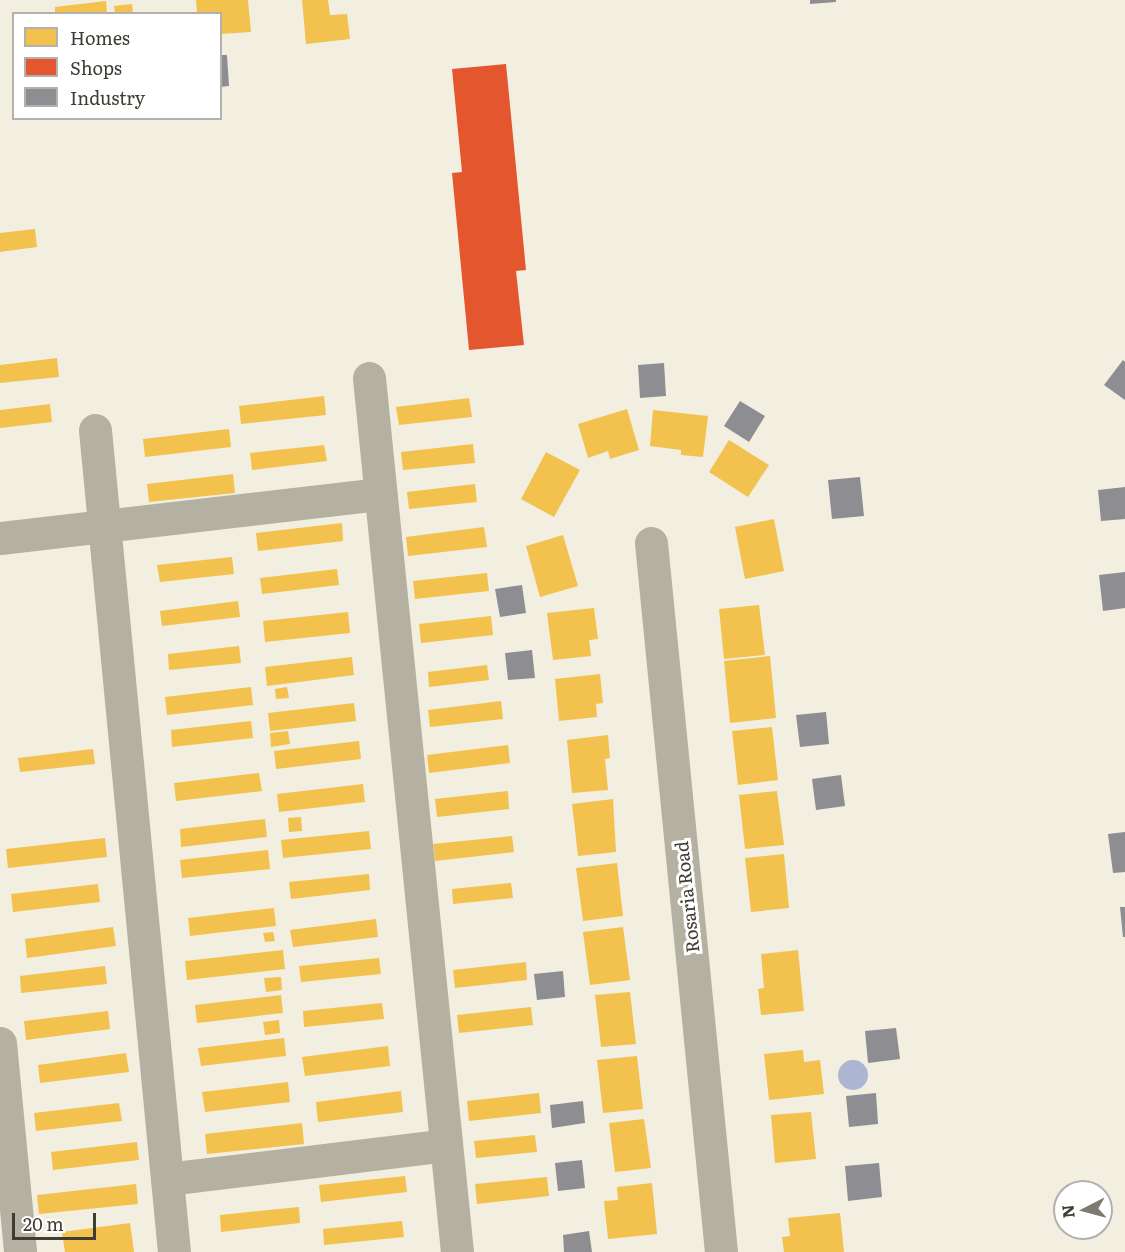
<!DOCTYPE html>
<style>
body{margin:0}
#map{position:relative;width:1125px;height:1252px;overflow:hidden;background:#f2efe1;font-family:Literata,serif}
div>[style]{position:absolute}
.water>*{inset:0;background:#acb5d1}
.round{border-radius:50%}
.homes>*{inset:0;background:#f2c14e}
.shops>*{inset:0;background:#e4572e}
.industry>*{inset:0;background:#8d8d92}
.minor>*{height:33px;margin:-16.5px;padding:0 16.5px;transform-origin:16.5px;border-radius:16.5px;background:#b4b1a2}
span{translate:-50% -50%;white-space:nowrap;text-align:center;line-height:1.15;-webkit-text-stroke:6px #fff;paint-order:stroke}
.street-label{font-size:18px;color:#3e3c33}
.legend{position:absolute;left:12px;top:12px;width:210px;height:108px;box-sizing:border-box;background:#fff;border:2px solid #b2b1ad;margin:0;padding:8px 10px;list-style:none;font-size:18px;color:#3e3c33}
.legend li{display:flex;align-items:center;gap:12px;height:30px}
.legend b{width:30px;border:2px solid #b2b1ad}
.north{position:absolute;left:1053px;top:1180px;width:60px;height:60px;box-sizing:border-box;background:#fff;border:2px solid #b2b1ad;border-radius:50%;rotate:264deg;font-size:16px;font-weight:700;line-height:24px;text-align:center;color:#3e3c33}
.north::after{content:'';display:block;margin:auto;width:21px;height:27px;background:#7d7b70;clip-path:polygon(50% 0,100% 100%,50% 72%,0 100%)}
.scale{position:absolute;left:12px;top:1213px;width:84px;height:27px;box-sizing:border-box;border:3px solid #3e3c33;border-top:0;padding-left:8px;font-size:18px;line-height:21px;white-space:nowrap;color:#3e3c33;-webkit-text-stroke:4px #fff;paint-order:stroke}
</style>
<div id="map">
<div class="water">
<div class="round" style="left:838px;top:1060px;width:30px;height:30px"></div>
</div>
<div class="homes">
<div style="clip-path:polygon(196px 0,248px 0,251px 32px,220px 34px,220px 14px,197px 14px)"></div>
<div style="clip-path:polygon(302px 0,328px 0,330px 15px,347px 14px,350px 39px,306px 44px)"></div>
<div style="clip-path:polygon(106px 1px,107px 14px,55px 14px,55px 7px)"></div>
<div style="clip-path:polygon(132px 4px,133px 14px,115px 14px,114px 6px)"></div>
<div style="clip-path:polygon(35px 229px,37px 247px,0 252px,0 233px)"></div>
<div style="clip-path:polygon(57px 358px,59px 377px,0 383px,0 365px)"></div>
<div style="clip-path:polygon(324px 396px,326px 415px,241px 424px,239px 406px)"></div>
<div style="clip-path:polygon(469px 398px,472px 417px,399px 425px,396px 407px)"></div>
<div style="clip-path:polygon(50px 404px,52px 422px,0 428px,0 410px)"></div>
<div style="clip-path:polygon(627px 409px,639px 450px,610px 459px,608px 451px,588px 458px,578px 424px)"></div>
<div style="clip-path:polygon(653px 410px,708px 416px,703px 457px,681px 455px,681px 450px,650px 446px)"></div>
<div style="clip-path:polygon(229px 429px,231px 447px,145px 457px,143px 439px)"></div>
<div style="clip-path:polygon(729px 440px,769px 465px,748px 497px,709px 472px)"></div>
<div style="clip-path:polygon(473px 444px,475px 463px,403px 470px,401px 452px)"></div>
<div style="clip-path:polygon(324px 445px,327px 461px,252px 470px,250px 453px)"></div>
<div style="clip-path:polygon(546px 452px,580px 470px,554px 517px,521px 499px)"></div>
<div style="clip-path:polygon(233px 474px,235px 493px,149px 502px,147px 484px)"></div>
<div style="clip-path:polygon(475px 484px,477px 502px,409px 509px,407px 492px)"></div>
<div style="clip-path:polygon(774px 519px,784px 571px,745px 579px,735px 527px)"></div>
<div style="clip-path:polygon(342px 523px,343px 541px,258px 551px,256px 533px)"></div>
<div style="clip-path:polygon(484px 527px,487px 547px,408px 556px,406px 537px)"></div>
<div style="clip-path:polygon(563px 535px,578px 586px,540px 597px,526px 546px)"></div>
<div style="clip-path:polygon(232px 557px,234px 574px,160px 582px,157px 565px)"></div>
<div style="clip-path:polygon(337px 569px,339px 585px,262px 594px,260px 578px)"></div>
<div style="clip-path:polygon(487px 573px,489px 591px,415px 599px,413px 581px)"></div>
<div style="clip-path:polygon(238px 601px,240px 617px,162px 626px,160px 611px)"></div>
<div style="clip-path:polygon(759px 605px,765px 655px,724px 659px,719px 609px)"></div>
<div style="clip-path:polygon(594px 608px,598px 639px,589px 640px,591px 656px,553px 660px,547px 613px)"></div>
<div style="clip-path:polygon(348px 612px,350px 633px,265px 642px,263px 621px)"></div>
<div style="clip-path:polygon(491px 616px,493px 635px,421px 643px,419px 624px)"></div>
<div style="clip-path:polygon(239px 646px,241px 663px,169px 670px,168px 654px)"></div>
<div style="clip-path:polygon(770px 656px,776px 718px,730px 723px,724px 661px)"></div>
<div style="clip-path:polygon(352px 657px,354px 675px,267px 686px,265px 667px)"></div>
<div style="clip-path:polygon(487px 665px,489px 680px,429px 687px,428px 672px)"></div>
<div style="clip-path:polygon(600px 674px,603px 703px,596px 704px,597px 717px,559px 721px,555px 679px)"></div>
<div style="clip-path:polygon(251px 687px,253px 705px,167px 715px,165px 697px)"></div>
<div style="clip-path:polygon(287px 687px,289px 698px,276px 699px,275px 689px)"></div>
<div style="clip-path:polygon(501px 701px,503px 719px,430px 727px,428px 710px)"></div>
<div style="clip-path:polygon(354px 703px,356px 721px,270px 731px,268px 713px)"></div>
<div style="clip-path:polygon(251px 721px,253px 738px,172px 747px,171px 730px)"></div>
<div style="clip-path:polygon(772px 727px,778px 780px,738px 785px,732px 731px)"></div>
<div style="clip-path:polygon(288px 731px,290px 744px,271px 747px,270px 733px)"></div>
<div style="clip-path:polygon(608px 735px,610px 758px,605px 759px,608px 790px,572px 793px,567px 740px)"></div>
<div style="clip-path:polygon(359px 741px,361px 759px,276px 769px,274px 751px)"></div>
<div style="clip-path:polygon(508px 745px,510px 763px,429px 773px,427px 755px)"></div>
<div style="clip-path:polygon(93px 749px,95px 764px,20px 772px,18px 758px)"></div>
<div style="clip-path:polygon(259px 773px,262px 791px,176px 801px,174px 783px)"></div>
<div style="clip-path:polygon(363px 784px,365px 802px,279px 812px,277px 794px)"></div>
<div style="clip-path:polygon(508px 791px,509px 809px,437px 817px,435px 799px)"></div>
<div style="clip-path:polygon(777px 791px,784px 845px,745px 849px,739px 795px)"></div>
<div style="clip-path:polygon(613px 799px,616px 852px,578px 856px,572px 804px)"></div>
<div style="clip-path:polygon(301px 817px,302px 831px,289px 832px,288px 818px)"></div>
<div style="clip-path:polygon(265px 819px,267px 837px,181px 847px,180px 829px)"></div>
<div style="clip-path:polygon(369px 831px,371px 849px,283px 858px,281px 840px)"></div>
<div style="clip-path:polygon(512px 836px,514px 852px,435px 861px,433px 844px)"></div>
<div style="clip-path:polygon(105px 838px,107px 857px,8px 868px,6px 849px)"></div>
<div style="clip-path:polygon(268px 850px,270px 869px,182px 878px,180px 860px)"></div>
<div style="clip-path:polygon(784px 854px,789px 908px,751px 912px,745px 858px)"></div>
<div style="clip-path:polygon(617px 863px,623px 916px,583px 921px,576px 868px)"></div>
<div style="clip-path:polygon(369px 874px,370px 890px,291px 899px,289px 882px)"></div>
<div style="clip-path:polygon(511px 883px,513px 898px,453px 904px,452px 889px)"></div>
<div style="clip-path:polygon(98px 884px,100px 902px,13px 912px,11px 894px)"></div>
<div style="clip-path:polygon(274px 908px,276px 926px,190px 936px,188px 918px)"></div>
<div style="clip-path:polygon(376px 919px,378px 937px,293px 947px,290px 930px)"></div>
<div style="clip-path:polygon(113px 927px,116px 946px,27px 958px,25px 939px)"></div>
<div style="clip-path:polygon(623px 927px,630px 980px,590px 985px,583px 932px)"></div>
<div style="clip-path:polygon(273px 932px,275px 941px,265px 942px,263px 933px)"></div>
<div style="clip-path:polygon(283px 950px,285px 969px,187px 980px,185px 961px)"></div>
<div style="clip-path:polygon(798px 950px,804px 1011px,761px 1015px,758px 989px,764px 988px,761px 954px)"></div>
<div style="clip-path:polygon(379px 958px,381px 974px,301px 982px,299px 966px)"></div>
<div style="clip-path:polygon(526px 962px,527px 980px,455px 988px,453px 970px)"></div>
<div style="clip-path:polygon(105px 966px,107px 984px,21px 993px,20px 976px)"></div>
<div style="clip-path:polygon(281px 977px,282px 990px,266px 992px,264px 978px)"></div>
<div style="clip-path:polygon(630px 992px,636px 1044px,601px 1047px,595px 995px)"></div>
<div style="clip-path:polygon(281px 995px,283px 1013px,197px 1023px,195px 1005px)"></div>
<div style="clip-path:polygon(382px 1003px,384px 1019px,304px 1027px,303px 1011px)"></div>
<div style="clip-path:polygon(531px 1007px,533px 1025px,459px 1033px,457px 1015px)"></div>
<div style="clip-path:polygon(108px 1011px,110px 1029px,26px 1040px,24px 1021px)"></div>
<div style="clip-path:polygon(279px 1020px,280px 1033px,265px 1035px,263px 1022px)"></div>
<div style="clip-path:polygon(284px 1038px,286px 1056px,201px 1066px,198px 1048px)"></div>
<div style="clip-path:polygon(388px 1046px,390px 1066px,305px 1076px,302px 1057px)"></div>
<div style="clip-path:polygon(803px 1050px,804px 1062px,820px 1060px,824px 1094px,769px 1100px,764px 1054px)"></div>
<div style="clip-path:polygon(126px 1053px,129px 1072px,40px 1083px,38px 1065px)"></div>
<div style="clip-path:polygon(637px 1056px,643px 1109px,603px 1113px,597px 1060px)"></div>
<div style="clip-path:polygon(288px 1082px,290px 1102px,205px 1112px,202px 1092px)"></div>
<div style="clip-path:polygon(401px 1091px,403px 1112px,318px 1122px,316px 1102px)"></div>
<div style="clip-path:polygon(539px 1093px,541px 1113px,469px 1121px,467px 1101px)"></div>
<div style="clip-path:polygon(119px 1103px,122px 1121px,36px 1131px,34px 1113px)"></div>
<div style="clip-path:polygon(811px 1112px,816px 1159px,775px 1163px,771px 1115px)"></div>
<div style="clip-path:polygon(644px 1119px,651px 1168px,615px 1172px,609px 1123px)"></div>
<div style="clip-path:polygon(302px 1123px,304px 1144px,207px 1154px,205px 1134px)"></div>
<div style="clip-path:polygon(535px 1135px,537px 1152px,476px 1158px,474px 1141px)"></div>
<div style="clip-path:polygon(137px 1142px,139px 1160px,53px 1170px,51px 1152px)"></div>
<div style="clip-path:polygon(405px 1176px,407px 1192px,321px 1202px,319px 1185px)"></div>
<div style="clip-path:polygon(547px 1177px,549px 1196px,477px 1204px,475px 1184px)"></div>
<div style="clip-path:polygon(652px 1183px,657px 1234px,608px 1239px,604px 1201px,618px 1200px,617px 1187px)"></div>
<div style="clip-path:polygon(136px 1184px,138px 1204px,39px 1214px,37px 1195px)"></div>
<div style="clip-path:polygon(299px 1207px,300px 1223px,221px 1232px,220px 1215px)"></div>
<div style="clip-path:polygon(840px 1213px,844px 1252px,784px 1252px,782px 1237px,790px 1236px,788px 1218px)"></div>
<div style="clip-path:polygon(402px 1221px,404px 1237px,324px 1245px,323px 1229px)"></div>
<div style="clip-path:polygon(130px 1223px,134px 1252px,65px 1252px,62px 1232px)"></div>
</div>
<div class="shops">
<div style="clip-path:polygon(506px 64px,526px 270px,516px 271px,524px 345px,469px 350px,452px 173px,462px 172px,452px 69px)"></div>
</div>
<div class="industry">
<div style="clip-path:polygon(810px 0,836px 0,836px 2px,810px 4px)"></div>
<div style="clip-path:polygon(220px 55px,227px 55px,229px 86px,220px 87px)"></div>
<div style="clip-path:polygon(1123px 360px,1125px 362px,1125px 400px,1104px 385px)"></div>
<div style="clip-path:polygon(664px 363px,666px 396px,640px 398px,638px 365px)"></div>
<div style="clip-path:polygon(740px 401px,765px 416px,749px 442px,724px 426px)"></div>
<div style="clip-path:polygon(860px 477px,864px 516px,832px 519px,828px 480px)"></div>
<div style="clip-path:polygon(1125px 487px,1125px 519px,1101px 521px,1098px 490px)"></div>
<div style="clip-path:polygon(1125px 572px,1125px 608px,1103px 611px,1099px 575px)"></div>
<div style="clip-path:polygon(522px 585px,526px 613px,500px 617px,495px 589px)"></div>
<div style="clip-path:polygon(532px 650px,535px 678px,508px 680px,505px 653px)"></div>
<div style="clip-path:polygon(826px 712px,829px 744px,800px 747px,796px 715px)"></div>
<div style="clip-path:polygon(841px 775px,845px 806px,816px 810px,812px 779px)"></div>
<div style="clip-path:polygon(1125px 832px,1125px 872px,1113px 873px,1108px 834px)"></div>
<div style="clip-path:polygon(1120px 907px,1125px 907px,1125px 937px,1123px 937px)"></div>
<div style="clip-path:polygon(563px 971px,565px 997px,537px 1000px,534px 974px)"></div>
<div style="clip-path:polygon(896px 1028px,900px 1059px,868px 1063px,865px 1031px)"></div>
<div style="clip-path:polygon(876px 1093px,878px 1124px,849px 1127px,846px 1096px)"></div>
<div style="clip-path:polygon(583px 1101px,585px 1123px,552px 1128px,550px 1105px)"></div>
<div style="clip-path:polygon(582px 1160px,585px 1188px,558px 1191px,555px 1163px)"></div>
<div style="clip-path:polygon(879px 1163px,882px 1197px,848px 1201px,845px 1166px)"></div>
<div style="clip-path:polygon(589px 1231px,592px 1252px,564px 1252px,563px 1235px)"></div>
</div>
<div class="minor">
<div style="left:369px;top:378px;width:878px;rotate:84.25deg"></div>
<div style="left:95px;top:430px;width:826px;rotate:84.51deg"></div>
<div style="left:0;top:538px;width:383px;rotate:-6.6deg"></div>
<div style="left:651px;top:543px;width:712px;rotate:84.36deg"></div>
<div style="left:0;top:1043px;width:210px;rotate:84.5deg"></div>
<div style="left:167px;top:1179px;width:281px;rotate:-6.9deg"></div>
</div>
<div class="street-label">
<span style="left:687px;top:897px;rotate:-96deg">Rosaria Road</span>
</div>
<ul class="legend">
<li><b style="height:16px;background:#f2c14e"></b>Homes</li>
<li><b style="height:16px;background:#e4572e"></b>Shops</li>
<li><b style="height:16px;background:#8d8d92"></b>Industry</li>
</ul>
<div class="north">N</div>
<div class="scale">20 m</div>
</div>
